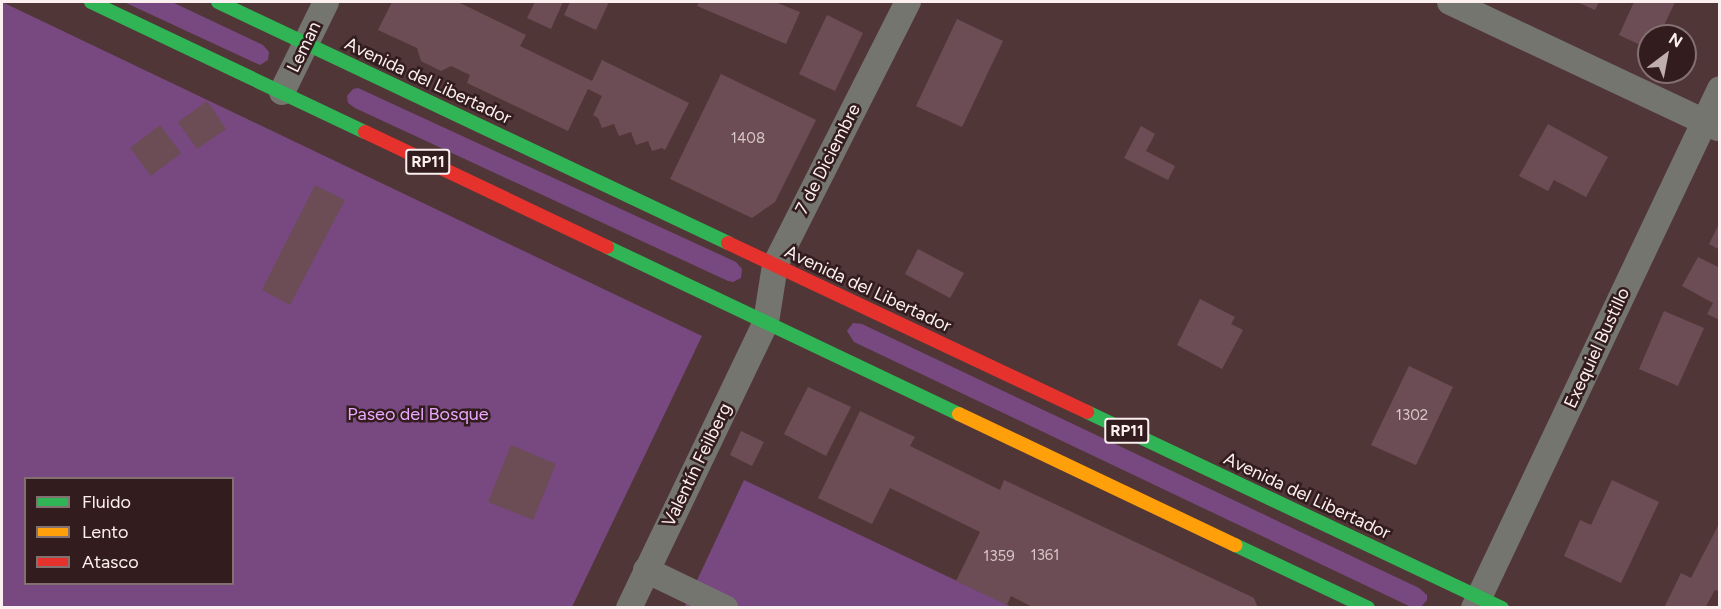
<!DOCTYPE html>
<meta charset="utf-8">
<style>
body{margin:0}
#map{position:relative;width:1721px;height:609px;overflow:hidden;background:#513638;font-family:Figtree,sans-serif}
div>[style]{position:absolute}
.green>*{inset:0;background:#774980}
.building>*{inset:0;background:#6c4d55}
.street>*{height:26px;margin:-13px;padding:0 13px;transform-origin:13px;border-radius:13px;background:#75756f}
.fast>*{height:14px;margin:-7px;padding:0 7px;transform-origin:7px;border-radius:7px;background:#30b455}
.slow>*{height:14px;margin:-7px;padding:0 7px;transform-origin:7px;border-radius:7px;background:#ff9f0a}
.jam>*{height:14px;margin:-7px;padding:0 7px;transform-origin:7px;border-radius:7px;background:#e5322d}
span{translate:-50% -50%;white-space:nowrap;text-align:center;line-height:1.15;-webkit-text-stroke:5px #331c1d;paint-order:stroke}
.number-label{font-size:15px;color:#d8c6c8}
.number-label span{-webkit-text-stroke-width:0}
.shield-label span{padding:2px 4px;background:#331c1d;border:2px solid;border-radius:4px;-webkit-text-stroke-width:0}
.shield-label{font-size:16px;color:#fcefef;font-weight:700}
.street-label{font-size:18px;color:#fcefef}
.park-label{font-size:18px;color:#eba9fe}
.frame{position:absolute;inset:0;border:3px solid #fcefef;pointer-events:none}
.legend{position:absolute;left:24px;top:477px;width:210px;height:108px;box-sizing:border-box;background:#331c1d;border:2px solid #837071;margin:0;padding:8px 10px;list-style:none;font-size:18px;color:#fcefef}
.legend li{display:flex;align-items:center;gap:12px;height:30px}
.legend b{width:30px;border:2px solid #837071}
.north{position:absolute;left:1637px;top:24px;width:60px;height:60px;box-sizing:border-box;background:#331c1d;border:2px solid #837071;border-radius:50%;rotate:32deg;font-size:16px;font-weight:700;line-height:24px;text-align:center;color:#fcefef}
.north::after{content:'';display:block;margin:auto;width:21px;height:27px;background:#c0aeaf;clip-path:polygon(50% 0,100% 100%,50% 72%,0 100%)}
</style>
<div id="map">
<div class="green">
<div style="clip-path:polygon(evenodd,2px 2px,702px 336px,572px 607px,2px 607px,2px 2px,26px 478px,232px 478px,232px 584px,26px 584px,26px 478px)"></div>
<div style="clip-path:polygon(124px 2px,172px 2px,263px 45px,269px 52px,268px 60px,260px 65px)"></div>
<div style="clip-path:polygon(358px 88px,736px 262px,742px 269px,741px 278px,733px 282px,728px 281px,355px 108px,348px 103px,347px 96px,353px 89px)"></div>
<div style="clip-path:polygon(853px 323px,862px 324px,1419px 588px,1427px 595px,1427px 600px,1421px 607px,1411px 607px,854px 342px,847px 331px)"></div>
<div style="clip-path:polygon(744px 480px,1012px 607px,684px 608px)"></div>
</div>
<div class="building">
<div style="clip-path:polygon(392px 2px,458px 2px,526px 35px,520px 46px,592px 81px,602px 60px,689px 103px,665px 150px,662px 148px,652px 151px,648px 141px,636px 145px,631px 132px,619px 136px,614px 124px,602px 128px,598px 118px,593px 115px,602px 96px,588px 89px,568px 131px,467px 83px,470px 75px,451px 66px,441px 71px,421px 61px,417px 48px,378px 30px)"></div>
<div style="clip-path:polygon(535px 2px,563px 2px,551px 29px,527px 18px)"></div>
<div style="clip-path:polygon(570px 2px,609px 2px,596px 30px,564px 15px)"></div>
<div style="clip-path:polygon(699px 2px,775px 2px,800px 12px,786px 44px,697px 6px)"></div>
<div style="clip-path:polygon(1577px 2px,1599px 2px,1595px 10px)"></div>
<div style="clip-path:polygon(1634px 2px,1675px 2px,1659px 36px,1649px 36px,1649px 49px,1619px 35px)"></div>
<div style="clip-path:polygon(827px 15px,863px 33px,835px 91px,799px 74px)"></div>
<div style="clip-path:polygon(957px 19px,1003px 41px,962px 127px,916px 106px)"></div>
<div style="clip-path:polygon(721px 74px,816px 120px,775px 202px,752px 218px,670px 179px)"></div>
<div style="clip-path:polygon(207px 101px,226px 129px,197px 149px,178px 122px)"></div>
<div style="clip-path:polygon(1548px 124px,1608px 157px,1586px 197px,1554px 180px,1548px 191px,1519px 176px)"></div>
<div style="clip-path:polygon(160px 125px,181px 153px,151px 176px,130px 148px)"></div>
<div style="clip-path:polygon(1141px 126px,1155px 134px,1146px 151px,1175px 166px,1168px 180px,1124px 158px)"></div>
<div style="clip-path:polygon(315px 185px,345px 200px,290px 305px,262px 290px)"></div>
<div style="clip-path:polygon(1720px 222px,1720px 250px,1709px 244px)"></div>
<div style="clip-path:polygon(918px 249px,964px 273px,950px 298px,905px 274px)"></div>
<div style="clip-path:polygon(1698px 257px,1720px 268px,1720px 320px,1707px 314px,1713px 303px,1682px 286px)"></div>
<div style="clip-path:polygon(1200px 299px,1235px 317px,1231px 324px,1243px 330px,1222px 369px,1177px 345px)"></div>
<div style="clip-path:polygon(1664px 311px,1704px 328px,1678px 386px,1639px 369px)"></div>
<div style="clip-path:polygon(1409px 366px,1453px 387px,1416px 465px,1371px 445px)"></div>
<div style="clip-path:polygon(808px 387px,851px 407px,826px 456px,784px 434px)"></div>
<div style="clip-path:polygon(860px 411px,915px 437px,910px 446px,1000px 490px,1004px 480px,1254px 598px,1258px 608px,1034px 608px,1011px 596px,1007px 605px,956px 581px,980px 532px,890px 488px,872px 524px,818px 498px)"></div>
<div style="clip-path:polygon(741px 431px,764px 442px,752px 466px,730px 455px)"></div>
<div style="clip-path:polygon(511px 445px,556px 464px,533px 520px,488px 502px)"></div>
<div style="clip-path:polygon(1612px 480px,1659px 502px,1621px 583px,1564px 556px,1580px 520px,1591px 525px)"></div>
<div style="clip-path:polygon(1720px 522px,1720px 592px,1715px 590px,1705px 608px,1664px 608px,1681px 573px,1691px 578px)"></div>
</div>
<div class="street">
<div style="left:1450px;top:2px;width:296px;rotate:25.2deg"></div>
<div style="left:282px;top:92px;width:100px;rotate:-63.9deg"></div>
<div style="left:646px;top:570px;width:88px;rotate:25.7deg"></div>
<div style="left:629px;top:608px;width:317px;rotate:-64.4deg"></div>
<div style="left:766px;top:322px;width:58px;rotate:-81deg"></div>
<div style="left:775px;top:265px;width:295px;rotate:-63.2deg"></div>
<div style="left:1474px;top:608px;width:574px;rotate:-64.64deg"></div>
</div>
<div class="fast">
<div style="left:91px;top:2px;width:303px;rotate:25.4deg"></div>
<div style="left:218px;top:2px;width:564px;rotate:25.29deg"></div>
<div style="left:607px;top:247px;width:390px;rotate:25.4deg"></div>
<div style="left:1087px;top:412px;width:459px;rotate:25.3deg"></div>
<div style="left:1235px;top:545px;width:147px;rotate:25.3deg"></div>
</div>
<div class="slow">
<div style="left:959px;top:414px;width:306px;rotate:25.4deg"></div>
</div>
<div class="jam">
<div style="left:365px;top:132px;width:268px;rotate:25.4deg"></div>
<div style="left:728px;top:243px;width:397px;rotate:25.2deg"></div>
</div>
<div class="number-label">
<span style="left:748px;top:139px">1408</span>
<span style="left:1412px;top:416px">1302</span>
<span style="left:1045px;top:556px">1361</span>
<span style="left:999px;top:557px">1359</span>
</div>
<div class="shield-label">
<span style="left:428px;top:162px">RP11</span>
<span style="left:1127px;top:431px">RP11</span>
</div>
<div class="street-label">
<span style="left:304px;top:47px;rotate:-64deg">Leman</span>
<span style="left:428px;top:81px;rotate:25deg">Avenida del Libertador</span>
<span style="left:828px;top:159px;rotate:-63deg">7 de Diciembre</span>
<span style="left:868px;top:289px;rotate:25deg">Avenida del Libertador</span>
<span style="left:1597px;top:348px;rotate:-65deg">Exequiel Bustillo</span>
<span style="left:697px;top:465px;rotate:-64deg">Valentín Feilberg</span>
<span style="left:1307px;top:496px;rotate:25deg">Avenida del Libertador</span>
</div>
<div class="park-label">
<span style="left:418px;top:414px">Paseo del Bosque</span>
</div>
<div class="frame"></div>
<ul class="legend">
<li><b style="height:8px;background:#30b455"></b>Fluido</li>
<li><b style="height:8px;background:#ff9f0a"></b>Lento</li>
<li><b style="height:8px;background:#e5322d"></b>Atasco</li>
</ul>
<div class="north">N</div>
</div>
